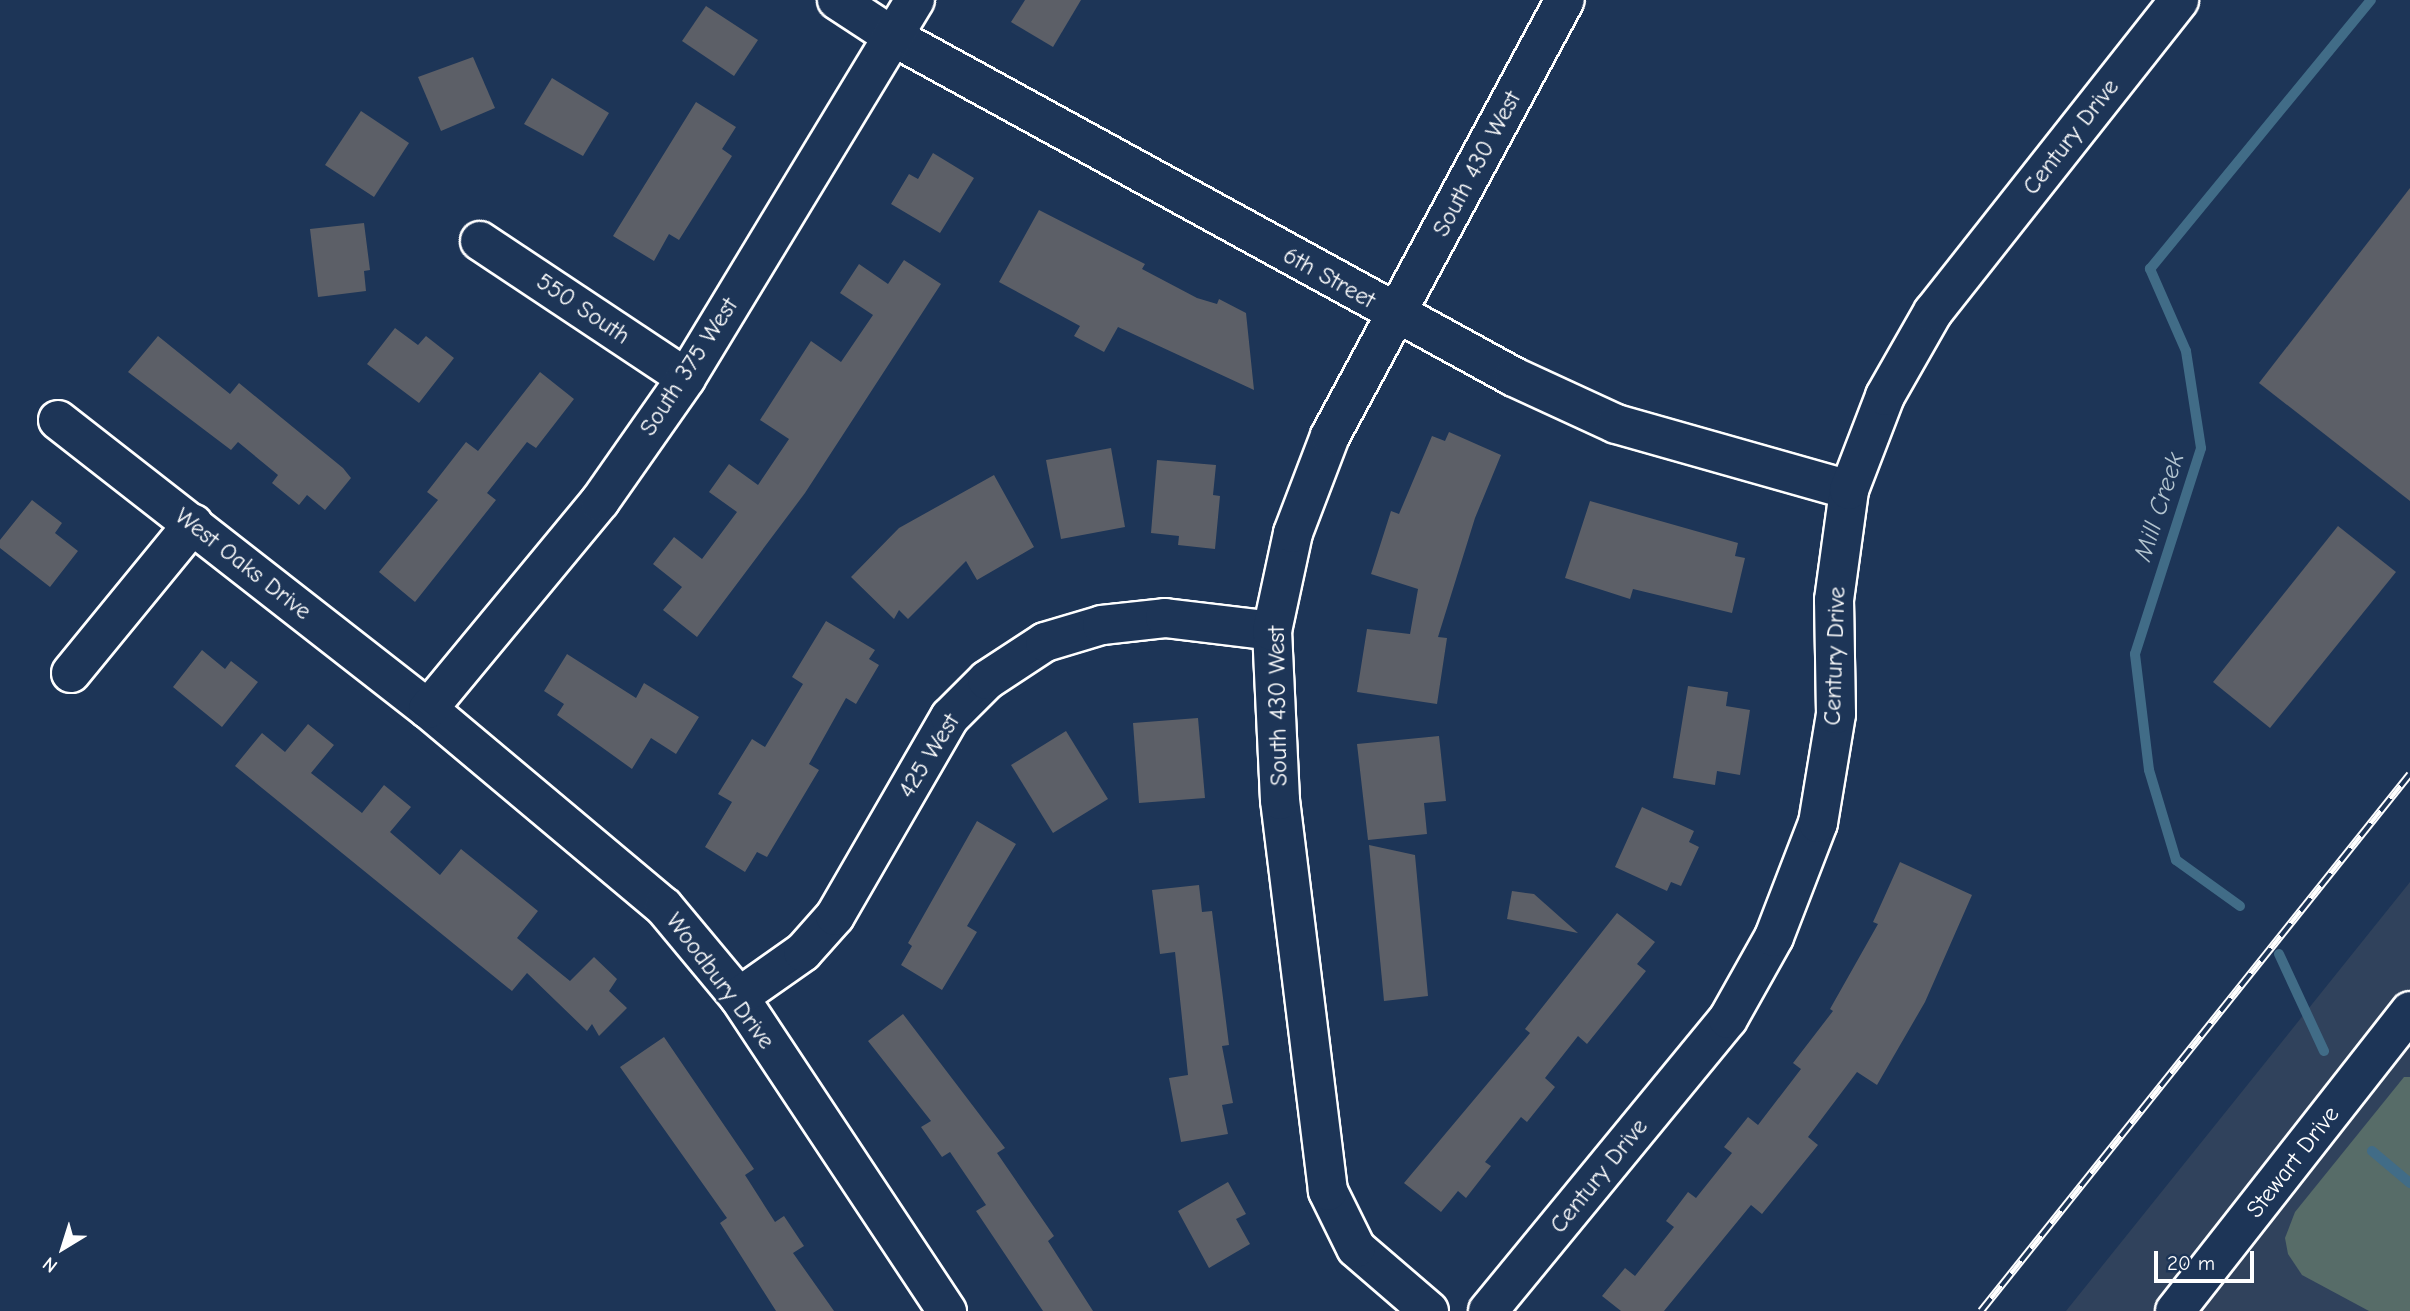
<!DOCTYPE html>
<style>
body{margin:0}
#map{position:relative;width:2410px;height:1311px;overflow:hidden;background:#1d3557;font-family:"Comic Neue",sans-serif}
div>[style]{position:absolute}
.built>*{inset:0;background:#30425c}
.green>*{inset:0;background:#576c68}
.stream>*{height:10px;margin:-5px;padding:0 5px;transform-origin:5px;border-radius:5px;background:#416c87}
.building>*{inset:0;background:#5c5f67}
.roads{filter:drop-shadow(2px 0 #fff) drop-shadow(-2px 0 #fff) drop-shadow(0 2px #fff) drop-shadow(0 -2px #fff)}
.minor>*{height:38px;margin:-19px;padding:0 19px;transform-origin:19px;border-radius:19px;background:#1d3557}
.rail>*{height:8px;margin-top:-4px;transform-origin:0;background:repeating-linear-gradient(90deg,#1d3557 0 16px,#fff 0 32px);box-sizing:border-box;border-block:2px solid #fff}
span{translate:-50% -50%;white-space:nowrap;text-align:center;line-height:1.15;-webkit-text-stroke:5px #1d3557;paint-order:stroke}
.street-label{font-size:24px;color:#fff}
.water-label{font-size:26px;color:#b3c4cf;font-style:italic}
.north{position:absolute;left:28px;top:1213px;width:70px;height:70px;-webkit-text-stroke:5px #1d3557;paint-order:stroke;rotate:218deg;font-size:19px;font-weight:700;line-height:28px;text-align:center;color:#fff}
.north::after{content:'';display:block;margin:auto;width:24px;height:32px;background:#fff;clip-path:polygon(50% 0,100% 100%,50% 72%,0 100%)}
.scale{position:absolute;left:2154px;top:1251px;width:100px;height:32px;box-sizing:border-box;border:4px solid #fff;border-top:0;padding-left:9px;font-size:21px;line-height:24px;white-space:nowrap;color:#fff;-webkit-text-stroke:5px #1d3557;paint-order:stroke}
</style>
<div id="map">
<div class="built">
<div style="clip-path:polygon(2410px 882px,2410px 1311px,2066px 1311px)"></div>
</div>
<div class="green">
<div style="clip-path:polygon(2404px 1077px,2410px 1077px,2410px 1311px,2369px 1311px,2302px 1275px,2288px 1254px,2285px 1238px,2295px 1212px)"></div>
</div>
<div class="stream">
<div style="left:2240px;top:906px;width:79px;rotate:-144.3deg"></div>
<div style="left:2176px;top:860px;width:94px;rotate:-106.7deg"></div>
<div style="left:2149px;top:770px;width:117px;rotate:-96.9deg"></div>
<div style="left:2135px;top:654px;width:216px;rotate:-72.2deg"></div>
<div style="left:2201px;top:448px;width:98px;rotate:-98.8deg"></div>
<div style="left:2186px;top:351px;width:90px;rotate:-113.7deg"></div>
<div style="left:2150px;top:269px;width:348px;rotate:-50.6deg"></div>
<div style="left:2279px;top:954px;width:107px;rotate:65.1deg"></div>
<div style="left:2372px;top:1151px;width:50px;rotate:40.1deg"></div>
</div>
<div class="building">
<div style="clip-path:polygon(1025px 0,1081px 0,1053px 47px,1011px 22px)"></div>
<div style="clip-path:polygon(706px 6px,758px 40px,734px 76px,682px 41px)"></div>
<div style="clip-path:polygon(473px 57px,495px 108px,441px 131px,418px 77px)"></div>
<div style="clip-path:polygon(552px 78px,609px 113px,583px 156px,524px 124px)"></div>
<div style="clip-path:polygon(696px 102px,736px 127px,722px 149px,732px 156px,679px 240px,669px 234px,654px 261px,613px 236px)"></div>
<div style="clip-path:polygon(361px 111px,409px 143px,374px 197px,325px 165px)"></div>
<div style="clip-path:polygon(933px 153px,974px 178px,940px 233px,891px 204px,909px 174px,918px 179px)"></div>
<div style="clip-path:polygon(2410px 188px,2410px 501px,2259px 383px)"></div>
<div style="clip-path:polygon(1039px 210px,1145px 264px,1142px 269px,1197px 298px,1217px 304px,1219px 299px,1246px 313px,1254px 390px,1118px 327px,1104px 352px,1074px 336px,1080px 326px,999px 282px)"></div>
<div style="clip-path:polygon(364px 223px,370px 270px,364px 271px,366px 291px,318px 297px,310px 229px)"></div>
<div style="clip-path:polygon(904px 260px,941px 284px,805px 493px,697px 637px,663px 610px,682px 587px,653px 564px,674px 537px,702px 559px,737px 512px,709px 492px,729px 464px,758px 485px,789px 439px,760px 420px,811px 341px,841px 362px,873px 315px,840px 293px,859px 264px,888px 284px)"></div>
<div style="clip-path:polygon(395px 328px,418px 345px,426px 336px,454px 358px,419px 403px,367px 364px)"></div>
<div style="clip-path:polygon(158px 336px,230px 394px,239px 383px,343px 468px,351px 478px,325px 510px,307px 495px,299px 505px,272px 483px,278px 475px,238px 442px,231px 450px,128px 372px)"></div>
<div style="clip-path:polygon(540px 372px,574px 399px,536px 448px,527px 442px,487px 493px,496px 500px,415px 602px,379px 572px,438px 500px,427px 492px,466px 442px,478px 451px)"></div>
<div style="clip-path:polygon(1449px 432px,1501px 455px,1475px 518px,1438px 637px,1447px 638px,1437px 704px,1357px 692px,1367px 629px,1410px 634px,1418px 589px,1371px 574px,1391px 511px,1399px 514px,1432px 436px,1445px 441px)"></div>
<div style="clip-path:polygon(1111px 448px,1125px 527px,1061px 539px,1046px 460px)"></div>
<div style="clip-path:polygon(1157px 460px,1216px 465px,1213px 495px,1220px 496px,1215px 549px,1178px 545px,1179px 536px,1151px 533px)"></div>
<div style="clip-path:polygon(994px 475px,1034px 547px,977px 580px,966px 561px,908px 619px,899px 610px,894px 619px,851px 577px,899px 528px)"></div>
<div style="clip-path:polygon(32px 500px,62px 523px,55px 533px,78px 551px,50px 587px,0 548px,0 540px)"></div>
<div style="clip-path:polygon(1590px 501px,1738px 543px,1735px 556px,1745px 558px,1732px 613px,1633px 589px,1630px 599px,1565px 578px)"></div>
<div style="clip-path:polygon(2338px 526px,2396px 572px,2270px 728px,2213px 682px)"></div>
<div style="clip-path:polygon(826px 621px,875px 650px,869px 659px,879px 665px,856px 704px,846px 698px,809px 764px,819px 770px,767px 857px,757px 852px,745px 872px,705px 847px,732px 802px,718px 794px,752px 739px,765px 747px,803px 684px,792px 677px)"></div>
<div style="clip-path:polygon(202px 650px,225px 669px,231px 661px,258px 682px,222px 727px,173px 687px)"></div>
<div style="clip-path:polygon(567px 654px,636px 698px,644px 683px,699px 717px,676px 754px,651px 738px,632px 769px,557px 715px,564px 704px,544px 691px)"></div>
<div style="clip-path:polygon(1688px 686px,1728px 692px,1726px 706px,1750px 710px,1740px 775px,1717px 771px,1715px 785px,1673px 778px)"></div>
<div style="clip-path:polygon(1198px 718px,1205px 798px,1139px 803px,1133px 723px)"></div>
<div style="clip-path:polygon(308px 724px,334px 745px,311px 773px,362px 813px,384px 785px,411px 807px,390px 832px,440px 875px,461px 849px,538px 911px,517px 938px,570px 981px,594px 957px,617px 979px,609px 991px,627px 1008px,599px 1036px,592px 1024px,587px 1031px,527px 973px,512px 991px,235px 766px,262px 733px,285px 752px)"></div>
<div style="clip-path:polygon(1066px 731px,1108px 799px,1053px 833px,1011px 765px)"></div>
<div style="clip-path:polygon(1439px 736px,1446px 801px,1424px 803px,1427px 834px,1368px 840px,1357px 744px)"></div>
<div style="clip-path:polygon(1642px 807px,1694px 831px,1689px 842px,1699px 847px,1681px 886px,1671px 882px,1667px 891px,1615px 867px)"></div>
<div style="clip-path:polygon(977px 821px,1016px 844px,967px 926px,977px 932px,942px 990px,901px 965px,912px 946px,908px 943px)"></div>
<div style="clip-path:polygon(1369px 845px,1415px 855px,1428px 996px,1384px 1001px)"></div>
<div style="clip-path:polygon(1900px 862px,1972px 895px,1925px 1002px,1877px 1085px,1857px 1072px,1808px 1137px,1818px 1145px,1762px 1214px,1751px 1205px,1664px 1311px,1621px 1311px,1602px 1296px,1625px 1268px,1635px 1276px,1674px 1227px,1666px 1221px,1688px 1192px,1696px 1198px,1732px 1153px,1724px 1147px,1748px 1117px,1758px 1125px,1801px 1069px,1793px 1063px,1833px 1011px,1830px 1009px,1878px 924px,1873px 922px)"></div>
<div style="clip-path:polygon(1199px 885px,1202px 912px,1212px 911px,1229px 1045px,1222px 1046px,1233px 1103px,1222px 1105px,1228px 1134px,1181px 1142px,1169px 1078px,1188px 1075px,1175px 952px,1160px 954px,1152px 890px)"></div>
<div style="clip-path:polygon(1512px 891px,1534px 894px,1578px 933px,1507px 919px)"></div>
<div style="clip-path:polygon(1617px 913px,1655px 942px,1637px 964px,1646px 971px,1587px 1044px,1578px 1036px,1545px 1078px,1555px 1087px,1527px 1122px,1521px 1117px,1485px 1162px,1491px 1166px,1466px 1198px,1458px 1191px,1441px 1212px,1404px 1183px,1530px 1033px,1525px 1029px)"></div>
<div style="clip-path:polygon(903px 1014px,1005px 1148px,997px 1153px,1054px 1236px,1048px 1241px,1093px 1311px,1043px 1311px,976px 1211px,986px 1205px,950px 1152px,942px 1157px,921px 1127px,931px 1121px,868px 1041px)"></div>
<div style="clip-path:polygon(664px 1037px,754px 1169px,745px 1175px,775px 1222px,784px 1216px,804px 1246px,793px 1253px,834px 1311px,776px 1311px,720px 1223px,727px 1218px,620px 1067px)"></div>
<div style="clip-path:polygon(1228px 1182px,1246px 1214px,1236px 1219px,1250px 1244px,1209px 1268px,1178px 1211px)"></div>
</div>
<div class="roads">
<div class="minor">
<div style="left:837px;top:0;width:66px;rotate:33.2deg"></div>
<div style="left:892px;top:36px;width:709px;rotate:28.73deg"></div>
<div style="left:1514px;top:377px;width:112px;rotate:24.7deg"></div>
<div style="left:1616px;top:424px;width:242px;rotate:15.8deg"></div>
<div style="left:480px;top:241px;width:247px;rotate:33.6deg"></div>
<div style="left:58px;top:420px;width:469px;rotate:38deg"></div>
<div style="left:428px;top:709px;width:308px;rotate:40deg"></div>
<div style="left:664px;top:907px;width:117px;rotate:50.2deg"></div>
<div style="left:739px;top:997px;width:377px;rotate:56.5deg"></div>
<div style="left:71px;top:673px;width:193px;rotate:-50.7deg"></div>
<div style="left:428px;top:709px;width:270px;rotate:-50.4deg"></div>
<div style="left:600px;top:501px;width:150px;rotate:-55deg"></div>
<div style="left:686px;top:378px;width:442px;rotate:-58.8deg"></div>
<div style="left:739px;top:997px;width:78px;rotate:-35.1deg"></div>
<div style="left:803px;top:952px;width:48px;rotate:-48.4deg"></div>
<div style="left:835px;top:916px;width:230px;rotate:-60deg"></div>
<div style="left:950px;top:717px;width:52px;rotate:-45deg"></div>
<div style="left:987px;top:680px;width:69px;rotate:-33.2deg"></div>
<div style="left:1045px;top:642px;width:59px;rotate:-16.6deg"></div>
<div style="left:1102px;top:625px;width:63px;rotate:-6.3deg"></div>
<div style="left:1165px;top:618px;width:108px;rotate:6.9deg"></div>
<div style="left:1429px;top:1311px;width:96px;rotate:-139.2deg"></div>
<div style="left:1356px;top:1248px;width:64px;rotate:-116.2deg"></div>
<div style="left:1328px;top:1191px;width:394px;rotate:-97deg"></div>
<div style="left:1280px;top:800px;width:169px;rotate:-92.7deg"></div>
<div style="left:1272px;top:631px;width:100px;rotate:-77.9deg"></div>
<div style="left:1293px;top:533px;width:104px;rotate:-69.1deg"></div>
<div style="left:1330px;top:436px;width:495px;rotate:-61.7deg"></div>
<div style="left:1488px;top:1311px;width:378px;rotate:-50.6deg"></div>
<div style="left:1728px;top:1019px;width:94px;rotate:-60.7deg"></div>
<div style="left:1774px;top:937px;width:122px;rotate:-68.9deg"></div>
<div style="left:1818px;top:823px;width:110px;rotate:-80.6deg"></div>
<div style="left:1836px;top:714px;width:114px;rotate:-91deg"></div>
<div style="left:1834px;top:600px;width:111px;rotate:-82.2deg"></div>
<div style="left:1849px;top:490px;width:101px;rotate:-69deg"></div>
<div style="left:1885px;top:396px;width:97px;rotate:-60.3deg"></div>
<div style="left:1933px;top:312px;width:397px;rotate:-51.7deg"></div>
<div style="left:2175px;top:1311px;width:381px;rotate:-51.9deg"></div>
</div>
</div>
<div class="rail">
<div style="left:1981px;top:1311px;width:687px;rotate:-51.38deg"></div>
</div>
<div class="street-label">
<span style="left:2071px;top:137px;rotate:-52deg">Century Drive</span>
<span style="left:1477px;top:164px;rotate:-62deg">South 430 West</span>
<span style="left:1329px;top:278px;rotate:29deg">6th Street</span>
<span style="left:583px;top:309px;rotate:34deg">550 South</span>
<span style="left:689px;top:367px;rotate:-57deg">South 375 West</span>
<span style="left:243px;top:564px;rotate:38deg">West Oaks Drive</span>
<span style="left:1835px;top:656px;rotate:-88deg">Century Drive</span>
<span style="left:1278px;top:706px;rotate:-91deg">South 430 West</span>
<span style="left:929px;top:756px;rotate:-58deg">425 West</span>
<span style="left:720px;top:981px;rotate:53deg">Woodbury Drive</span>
<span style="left:2293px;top:1162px;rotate:-52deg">Stewart Drive</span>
<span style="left:1599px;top:1176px;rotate:-51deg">Century Drive</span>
</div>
<div class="water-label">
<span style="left:2160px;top:507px;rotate:-72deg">Mill Creek</span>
</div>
<div class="north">N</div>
<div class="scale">20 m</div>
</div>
